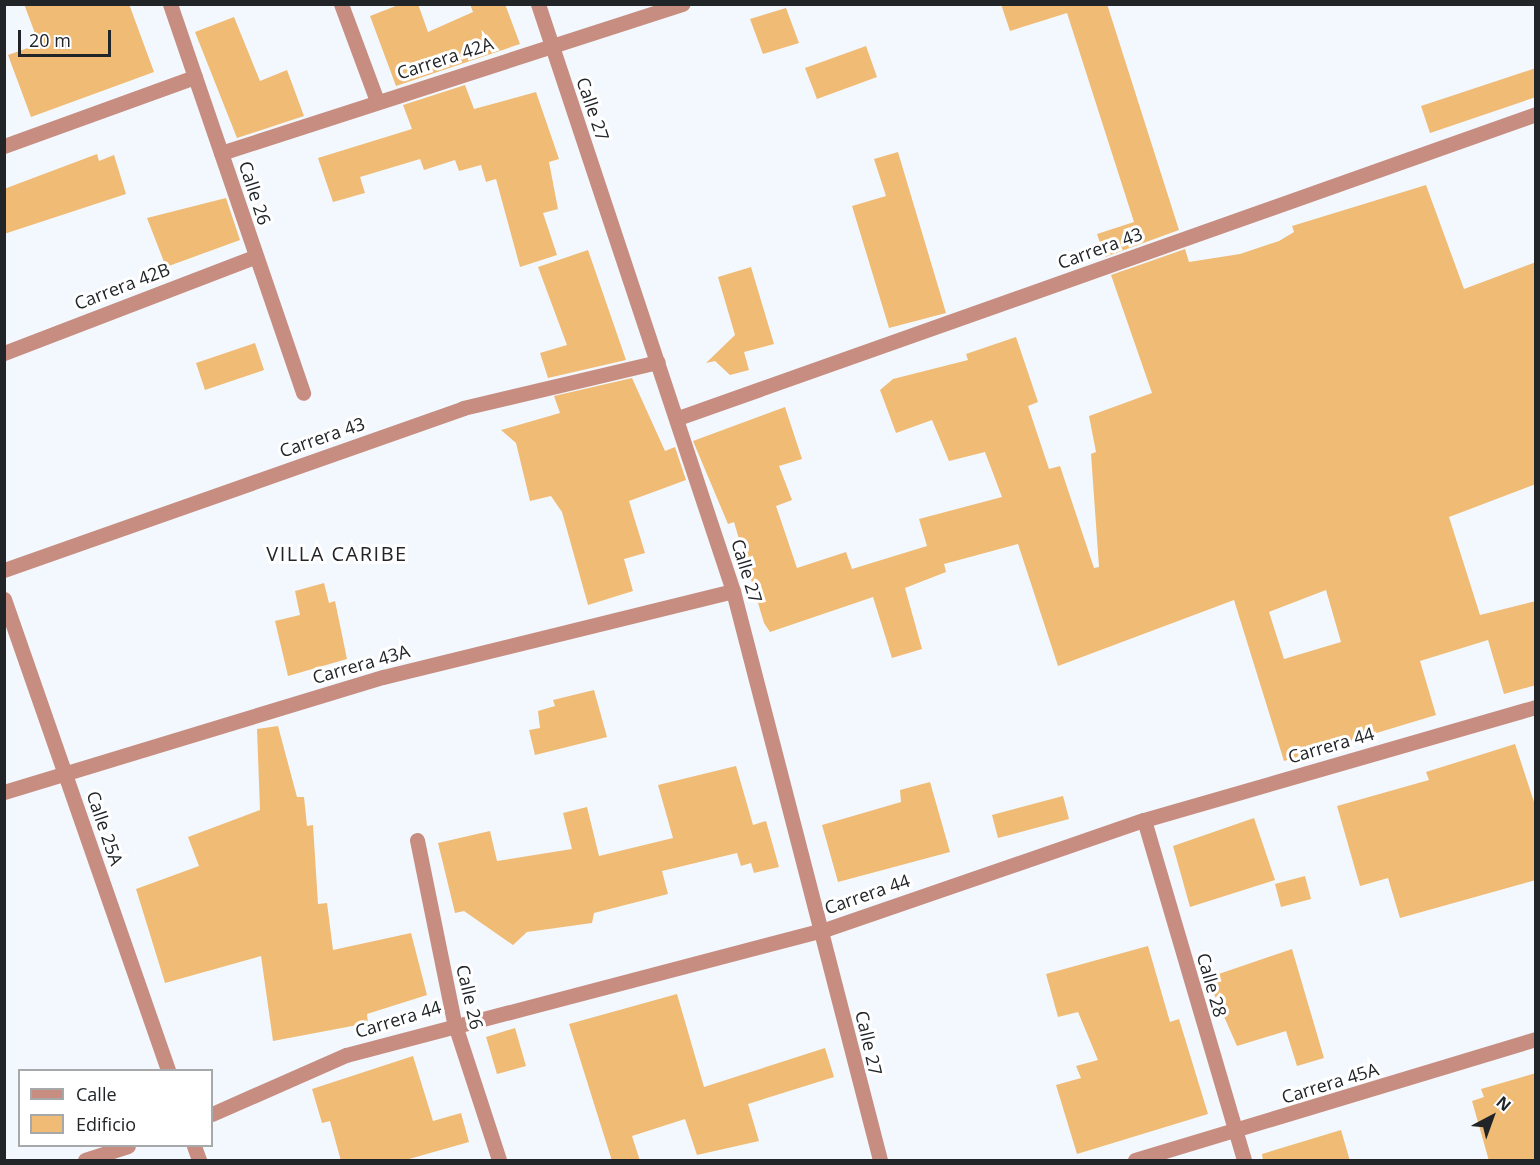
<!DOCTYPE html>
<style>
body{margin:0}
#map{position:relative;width:1540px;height:1165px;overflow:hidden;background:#f2f8fd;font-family:"Open Sans",sans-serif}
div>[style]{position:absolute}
.building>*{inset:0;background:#f0bb75}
.minor>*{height:15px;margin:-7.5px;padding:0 7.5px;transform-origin:7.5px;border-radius:7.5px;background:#c88d81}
span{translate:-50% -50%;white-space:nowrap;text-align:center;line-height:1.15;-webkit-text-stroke:6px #fff;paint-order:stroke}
.street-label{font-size:18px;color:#212528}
.neighbourhood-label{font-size:20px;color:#212528;letter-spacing:1.5px}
.frame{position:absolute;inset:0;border:6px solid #212528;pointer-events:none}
.legend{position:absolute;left:18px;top:1069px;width:195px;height:78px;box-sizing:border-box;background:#fff;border:2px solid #a6a8a9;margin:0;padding:8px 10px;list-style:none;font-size:18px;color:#212528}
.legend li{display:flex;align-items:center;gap:12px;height:30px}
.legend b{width:30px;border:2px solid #a6a8a9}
.north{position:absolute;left:1462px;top:1087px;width:60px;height:60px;-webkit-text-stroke:4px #fff;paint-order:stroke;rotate:41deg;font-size:16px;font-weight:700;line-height:24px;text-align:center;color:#212528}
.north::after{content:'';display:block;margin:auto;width:21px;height:27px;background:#212528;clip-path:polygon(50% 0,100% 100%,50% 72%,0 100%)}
.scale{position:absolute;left:18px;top:30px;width:93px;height:27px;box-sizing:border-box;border:3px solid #212528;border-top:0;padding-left:8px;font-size:18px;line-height:21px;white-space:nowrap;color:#212528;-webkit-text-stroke:4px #fff;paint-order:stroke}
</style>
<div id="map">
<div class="building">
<div style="clip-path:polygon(24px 4px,129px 4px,154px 72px,31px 117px,8px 55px,39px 44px)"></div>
<div style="clip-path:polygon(401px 4px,418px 4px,428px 32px,473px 12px,470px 4px,505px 4px,520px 44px,396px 86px,370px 16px)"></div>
<div style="clip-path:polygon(1001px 4px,1107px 4px,1179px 230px,1105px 257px,1097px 234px,1134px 222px,1067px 13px,1010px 31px)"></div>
<div style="clip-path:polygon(786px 8px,799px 43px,763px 54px,750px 19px)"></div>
<div style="clip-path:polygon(234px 17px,260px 81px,287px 70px,304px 116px,237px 138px,195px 32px)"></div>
<div style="clip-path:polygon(866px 46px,877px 77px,817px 99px,805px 68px)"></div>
<div style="clip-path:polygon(1536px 68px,1536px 97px,1430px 133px,1421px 106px)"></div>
<div style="clip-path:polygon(465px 85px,474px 109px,536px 92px,559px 159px,549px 162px,558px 209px,543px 213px,557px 255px,520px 267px,496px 179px,486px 182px,481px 165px,459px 171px,455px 160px,424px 170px,420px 159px,360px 177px,365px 193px,333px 202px,318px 158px,412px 129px,403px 105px)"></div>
<div style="clip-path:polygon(898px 152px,946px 313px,889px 328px,852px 206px,886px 196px,874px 159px)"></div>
<div style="clip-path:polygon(97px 154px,99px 161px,114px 155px,126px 194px,4px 234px,4px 189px)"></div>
<div style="clip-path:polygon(evenodd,1426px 185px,1464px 289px,1536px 262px,1536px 484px,1449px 517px,1480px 615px,1536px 601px,1536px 685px,1504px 694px,1488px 640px,1420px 661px,1436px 715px,1284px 761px,1234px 600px,1058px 666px,1018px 544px,944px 564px,946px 572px,905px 588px,922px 649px,892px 658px,873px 597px,770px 632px,764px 623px,734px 522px,728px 524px,693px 441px,785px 407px,802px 459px,779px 466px,792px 500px,776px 506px,797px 568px,846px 552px,852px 569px,927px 546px,919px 519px,1002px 497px,985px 452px,949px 461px,932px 420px,896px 433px,880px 390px,893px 379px,968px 360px,966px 354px,1016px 337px,1038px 402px,1028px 406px,1049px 469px,1060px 466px,1094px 568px,1099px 567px,1091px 454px,1096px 452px,1089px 416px,1152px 393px,1111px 275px,1185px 249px,1189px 262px,1240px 254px,1279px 241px,1294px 232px,1292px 226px,1426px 185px,1326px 590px,1341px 642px,1284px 659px,1269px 612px,1326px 590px)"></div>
<div style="clip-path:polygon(226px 198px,240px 240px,166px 267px,147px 218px)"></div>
<div style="clip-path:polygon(588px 250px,626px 360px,548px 378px,540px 353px,567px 345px,538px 267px)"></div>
<div style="clip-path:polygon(751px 267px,774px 344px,744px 352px,749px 370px,730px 375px,715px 361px,706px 363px,735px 335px,718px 277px)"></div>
<div style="clip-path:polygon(255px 343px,264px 370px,205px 390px,196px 363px)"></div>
<div style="clip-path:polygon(632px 378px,665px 451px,675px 447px,686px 480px,629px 501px,645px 553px,624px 559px,633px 591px,588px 605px,562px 512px,551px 496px,530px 501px,516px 443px,501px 430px,560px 413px,554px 396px)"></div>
<div style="clip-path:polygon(324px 583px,329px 603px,335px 601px,347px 659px,288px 676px,275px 621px,300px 615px,295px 591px)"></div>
<div style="clip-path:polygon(594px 690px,607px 737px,535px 755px,529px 730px,540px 728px,538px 711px,555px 706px,553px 700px)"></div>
<div style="clip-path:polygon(278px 726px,297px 797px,304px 797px,307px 826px,313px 825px,318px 904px,327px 903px,333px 950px,411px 933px,427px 995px,367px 1014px,368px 1023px,273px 1041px,261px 956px,165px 983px,136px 889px,199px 866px,188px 837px,260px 810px,257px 729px)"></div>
<div style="clip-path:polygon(1515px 744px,1536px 808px,1536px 880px,1400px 918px,1388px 878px,1360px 886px,1337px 806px,1429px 780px,1426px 772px)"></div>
<div style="clip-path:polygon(736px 766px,753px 825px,766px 821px,779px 867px,754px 873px,751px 863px,741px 866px,737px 853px,662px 871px,668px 894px,594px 913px,592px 923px,527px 932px,513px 945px,464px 911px,455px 913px,438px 843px,490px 831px,497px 861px,572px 849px,563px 813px,587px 807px,599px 856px,673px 838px,658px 785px)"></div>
<div style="clip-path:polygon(930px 782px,950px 852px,838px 882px,822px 825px,901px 802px,900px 790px)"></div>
<div style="clip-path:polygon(1063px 796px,1069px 819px,998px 838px,992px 815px)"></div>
<div style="clip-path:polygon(1254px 818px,1275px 880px,1190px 907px,1173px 846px)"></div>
<div style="clip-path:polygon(1305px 876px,1311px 899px,1281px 907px,1275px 884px)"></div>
<div style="clip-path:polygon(1148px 946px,1170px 1022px,1179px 1019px,1208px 1114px,1077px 1154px,1056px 1085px,1081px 1078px,1076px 1066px,1098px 1060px,1078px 1012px,1058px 1017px,1046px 974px)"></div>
<div style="clip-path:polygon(1292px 949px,1324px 1058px,1297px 1066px,1286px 1031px,1237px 1046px,1207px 978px)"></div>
<div style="clip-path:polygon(677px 994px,704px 1087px,825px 1048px,834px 1077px,748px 1104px,759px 1141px,697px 1155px,685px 1119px,632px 1136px,640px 1161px,612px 1161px,569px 1024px)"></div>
<div style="clip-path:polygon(515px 1028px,526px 1066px,497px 1074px,486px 1037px)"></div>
<div style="clip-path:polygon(413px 1056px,433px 1121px,461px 1113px,469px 1142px,402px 1161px,341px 1161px,330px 1121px,322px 1123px,312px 1089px)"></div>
<div style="clip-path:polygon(1536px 1073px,1536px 1161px,1489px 1161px,1472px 1101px,1484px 1097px,1481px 1089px)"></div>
<div style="clip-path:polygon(1341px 1130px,1350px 1161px,1263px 1161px,1262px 1154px)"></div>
</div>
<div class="minor">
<div style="left:170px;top:4px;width:411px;rotate:71.1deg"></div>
<div style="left:341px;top:4px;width:103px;rotate:69.6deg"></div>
<div style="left:538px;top:4px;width:619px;rotate:71.62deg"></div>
<div style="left:733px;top:591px;width:588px;rotate:75.51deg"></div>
<div style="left:4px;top:146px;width:203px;rotate:-19.9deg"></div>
<div style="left:221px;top:153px;width:485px;rotate:-17.9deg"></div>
<div style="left:4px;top:353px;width:268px;rotate:-21deg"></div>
<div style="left:678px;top:418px;width:910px;rotate:-19.51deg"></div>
<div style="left:4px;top:570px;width:487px;rotate:-19.4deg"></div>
<div style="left:463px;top:408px;width:200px;rotate:-13.3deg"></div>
<div style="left:4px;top:599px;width:499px;rotate:70.8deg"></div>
<div style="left:4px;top:792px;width:396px;rotate:-16.9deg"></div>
<div style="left:383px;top:677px;width:360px;rotate:-13.8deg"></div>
<div style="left:1144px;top:820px;width:354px;rotate:73.6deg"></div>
<div style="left:417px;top:840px;width:186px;rotate:78.5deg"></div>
<div style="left:454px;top:1022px;width:145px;rotate:71.9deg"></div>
<div style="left:212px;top:1114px;width:146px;rotate:-23.8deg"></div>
<div style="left:346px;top:1055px;width:494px;rotate:-14.7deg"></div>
<div style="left:824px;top:930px;width:338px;rotate:-19deg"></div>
<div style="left:1144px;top:820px;width:408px;rotate:-16.1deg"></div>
<div style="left:194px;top:1146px;width:15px;rotate:70deg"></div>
<div style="left:85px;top:1160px;width:45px;rotate:-18deg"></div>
<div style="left:1135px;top:1160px;width:419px;rotate:-16.8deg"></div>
</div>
<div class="street-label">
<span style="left:445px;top:58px;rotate:-18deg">Carrera 42A</span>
<span style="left:593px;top:109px;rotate:71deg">Calle 27</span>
<span style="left:255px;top:193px;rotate:72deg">Calle 26</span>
<span style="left:1100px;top:248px;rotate:-20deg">Carrera 43</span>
<span style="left:122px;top:286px;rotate:-21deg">Carrera 42B</span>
<span style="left:322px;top:437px;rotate:-19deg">Carrera 43</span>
<span style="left:747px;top:571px;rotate:73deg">Calle 27</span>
<span style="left:361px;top:664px;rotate:-16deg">Carrera 43A</span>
<span style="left:1331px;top:745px;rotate:-16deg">Carrera 44</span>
<span style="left:105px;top:828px;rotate:71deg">Calle 25A</span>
<span style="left:867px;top:894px;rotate:-19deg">Carrera 44</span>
<span style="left:1212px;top:985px;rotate:74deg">Calle 28</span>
<span style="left:470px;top:997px;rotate:77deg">Calle 26</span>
<span style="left:398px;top:1019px;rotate:-17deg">Carrera 44</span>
<span style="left:869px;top:1043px;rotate:77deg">Calle 27</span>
<span style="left:1330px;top:1083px;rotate:-17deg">Carrera 45A</span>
</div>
<div class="neighbourhood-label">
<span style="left:337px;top:553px">VILLA CARIBE</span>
</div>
<div class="frame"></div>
<ul class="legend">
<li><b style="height:8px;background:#c88d81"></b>Calle</li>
<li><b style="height:16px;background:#f0bb75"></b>Edificio</li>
</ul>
<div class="north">N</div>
<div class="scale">20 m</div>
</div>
